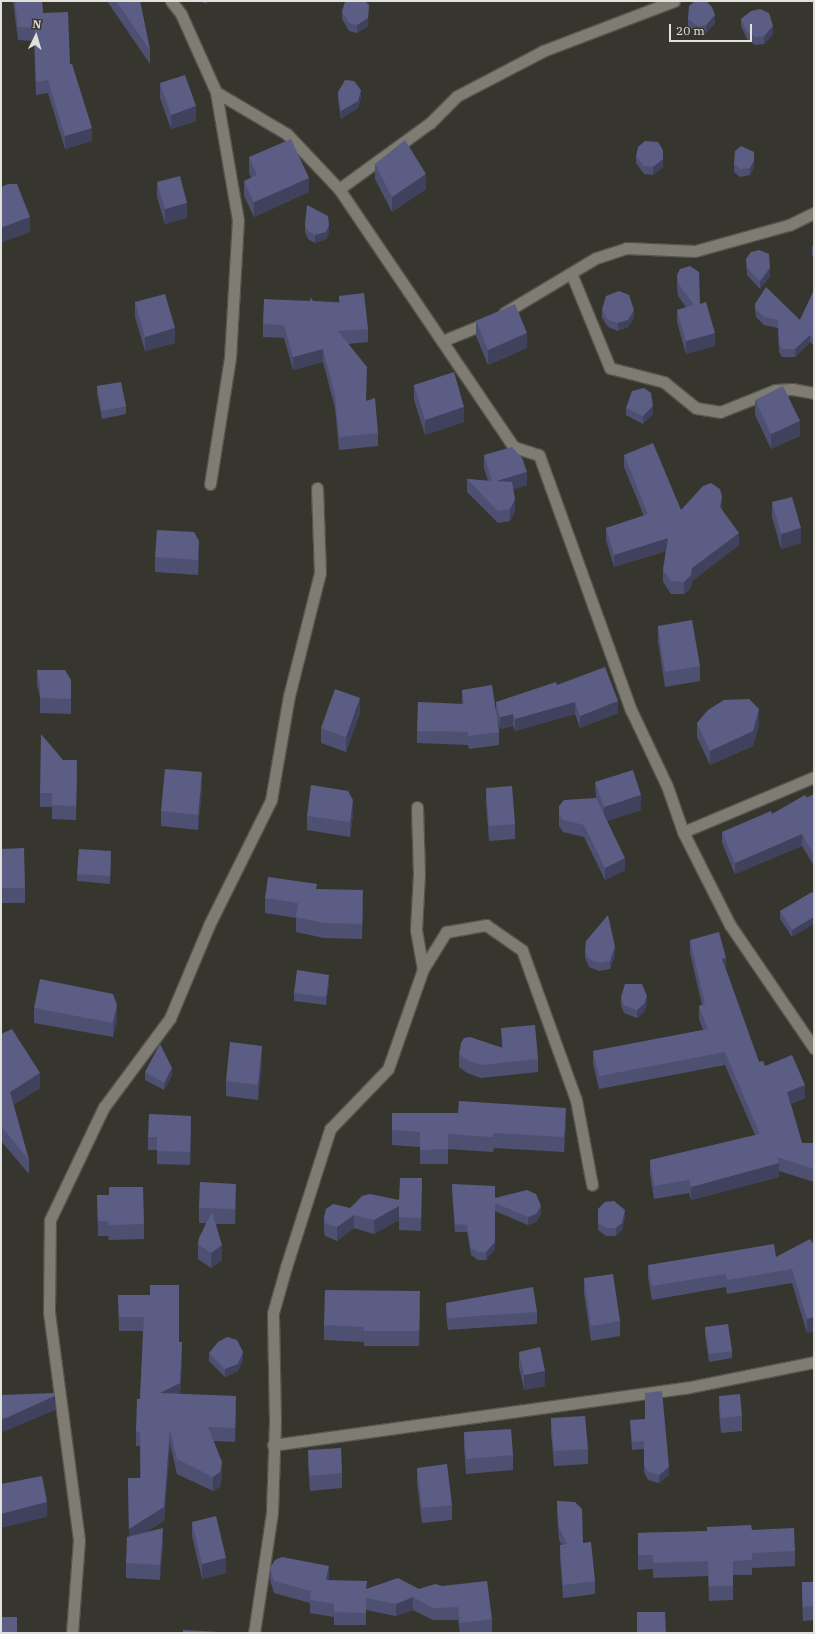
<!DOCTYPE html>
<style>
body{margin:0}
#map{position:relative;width:815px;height:1634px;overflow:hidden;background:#37362e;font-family:"IBM Plex Serif",serif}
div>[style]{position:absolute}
.roads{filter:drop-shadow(1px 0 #55544d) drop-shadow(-1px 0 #55544d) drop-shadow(0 1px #55544d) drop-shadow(0 -1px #55544d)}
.minor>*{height:11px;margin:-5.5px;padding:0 5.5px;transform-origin:5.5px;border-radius:5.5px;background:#7e7c73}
.wall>*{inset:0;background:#4e5072}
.shaded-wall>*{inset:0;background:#40415d}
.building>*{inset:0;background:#5b5d85}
span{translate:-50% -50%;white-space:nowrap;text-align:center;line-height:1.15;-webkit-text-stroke:3px #37362e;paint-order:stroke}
.frame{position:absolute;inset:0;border:2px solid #e1e0db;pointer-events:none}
.north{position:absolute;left:16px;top:16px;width:40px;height:40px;-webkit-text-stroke:3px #37362e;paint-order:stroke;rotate:5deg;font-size:11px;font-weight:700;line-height:16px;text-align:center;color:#e1e0db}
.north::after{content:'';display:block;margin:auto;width:14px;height:18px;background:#e1e0db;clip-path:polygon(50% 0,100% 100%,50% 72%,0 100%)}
.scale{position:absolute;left:669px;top:24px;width:83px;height:18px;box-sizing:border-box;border:2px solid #e1e0db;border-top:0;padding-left:5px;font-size:12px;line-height:14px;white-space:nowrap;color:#e1e0db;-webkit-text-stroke:3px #37362e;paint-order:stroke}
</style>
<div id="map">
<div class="roads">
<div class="minor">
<div style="left:171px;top:1px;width:16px;rotate:52deg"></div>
<div style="left:181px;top:14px;width:85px;rotate:65.8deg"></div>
<div style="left:216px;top:92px;width:82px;rotate:30.6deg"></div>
<div style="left:287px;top:134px;width:76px;rotate:46.6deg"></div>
<div style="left:339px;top:189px;width:312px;rotate:55.9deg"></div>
<div style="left:514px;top:447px;width:26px;rotate:18deg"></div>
<div style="left:539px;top:455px;width:271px;rotate:70.2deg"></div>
<div style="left:631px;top:710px;width:84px;rotate:64.7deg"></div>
<div style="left:667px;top:786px;width:49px;rotate:70.8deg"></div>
<div style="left:683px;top:832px;width:104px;rotate:63.2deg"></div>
<div style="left:730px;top:925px;width:149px;rotate:55.7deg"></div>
<div style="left:339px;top:189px;width:112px;rotate:-36deg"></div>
<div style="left:430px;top:123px;width:38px;rotate:-45deg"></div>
<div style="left:457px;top:96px;width:97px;rotate:-27.6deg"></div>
<div style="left:543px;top:51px;width:140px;rotate:-20.9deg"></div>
<div style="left:571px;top:273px;width:103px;rotate:67.7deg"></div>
<div style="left:610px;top:368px;width:56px;rotate:14.5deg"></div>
<div style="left:664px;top:382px;width:41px;rotate:39.1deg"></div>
<div style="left:696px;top:408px;width:24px;rotate:9deg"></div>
<div style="left:720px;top:412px;width:59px;rotate:-21.8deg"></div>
<div style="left:775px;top:390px;width:17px;rotate:-3deg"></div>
<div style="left:792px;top:389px;width:22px;rotate:10deg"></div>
<div style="left:504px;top:313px;width:107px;rotate:-30.9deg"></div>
<div style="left:596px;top:258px;width:32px;rotate:-18deg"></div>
<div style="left:626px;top:248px;width:69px;rotate:2.5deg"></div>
<div style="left:695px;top:251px;width:98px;rotate:-15.5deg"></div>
<div style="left:789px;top:225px;width:28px;rotate:-26deg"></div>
<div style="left:442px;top:341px;width:51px;rotate:-22deg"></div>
<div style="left:210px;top:484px;width:128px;rotate:-81deg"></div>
<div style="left:230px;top:358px;width:138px;rotate:-86.7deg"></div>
<div style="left:238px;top:220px;width:130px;rotate:-99.8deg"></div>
<div style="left:417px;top:807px;width:67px;rotate:88.3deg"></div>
<div style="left:419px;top:874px;width:56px;rotate:93.1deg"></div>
<div style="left:416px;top:930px;width:40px;rotate:80deg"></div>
<div style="left:683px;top:832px;width:142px;rotate:-22.8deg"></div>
<div style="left:273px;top:1445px;width:416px;rotate:-7.9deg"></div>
<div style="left:685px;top:1388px;width:132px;rotate:-11.4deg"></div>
<div style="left:72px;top:1633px;width:93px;rotate:-85.7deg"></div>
<div style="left:79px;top:1540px;width:231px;rotate:-97.5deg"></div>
<div style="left:49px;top:1311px;width:91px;rotate:-89.4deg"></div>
<div style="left:50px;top:1220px;width:125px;rotate:-64.5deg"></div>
<div style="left:104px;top:1107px;width:111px;rotate:-53.4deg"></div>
<div style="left:170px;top:1018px;width:101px;rotate:-67.2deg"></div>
<div style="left:209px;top:925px;width:140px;rotate:-63.6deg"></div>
<div style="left:271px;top:800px;width:106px;rotate:-80.2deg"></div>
<div style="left:289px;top:696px;width:127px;rotate:-75.9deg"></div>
<div style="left:320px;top:573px;width:85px;rotate:-92deg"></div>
<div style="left:254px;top:1633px;width:122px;rotate:-81.5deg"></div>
<div style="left:272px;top:1512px;width:92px;rotate:-88.1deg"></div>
<div style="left:275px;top:1420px;width:107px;rotate:-91.1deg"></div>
<div style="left:273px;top:1313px;width:48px;rotate:-74.2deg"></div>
<div style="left:286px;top:1267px;width:145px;rotate:-72.3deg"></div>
<div style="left:330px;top:1129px;width:83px;rotate:-46deg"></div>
<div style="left:388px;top:1069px;width:106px;rotate:-70.7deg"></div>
<div style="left:423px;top:969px;width:44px;rotate:-58.1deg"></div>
<div style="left:446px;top:932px;width:41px;rotate:-9.9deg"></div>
<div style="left:486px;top:925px;width:44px;rotate:34.8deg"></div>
<div style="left:522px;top:950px;width:159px;rotate:70.2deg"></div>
<div style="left:576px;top:1100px;width:86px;rotate:79.3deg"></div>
</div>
</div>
<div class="wall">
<div style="clip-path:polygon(13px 1px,42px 1px,43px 13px,70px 64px,92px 141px,65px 149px,48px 93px,36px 95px,34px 41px,18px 40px)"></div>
<div style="clip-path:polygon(107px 1px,140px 1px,150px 50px,150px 64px)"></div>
<div style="clip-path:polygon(200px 1px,211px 1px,206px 4px)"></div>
<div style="clip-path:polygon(342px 11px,368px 26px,357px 33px,349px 31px,342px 19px)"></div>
<div style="clip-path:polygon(688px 19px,715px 23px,706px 33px,698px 34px,688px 26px)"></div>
<div style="clip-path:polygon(741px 19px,773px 34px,764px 44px,755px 45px,747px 39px,741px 26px)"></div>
<div style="clip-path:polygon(160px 83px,196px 121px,171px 129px,160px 98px)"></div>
<div style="clip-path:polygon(338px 92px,361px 98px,358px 108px,341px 119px,338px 100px)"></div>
<div style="clip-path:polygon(754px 152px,754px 168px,750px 175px,740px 177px,734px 172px,734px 164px)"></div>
<div style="clip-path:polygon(636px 156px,663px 167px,653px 175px,644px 174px,636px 163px)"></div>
<div style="clip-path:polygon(249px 157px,309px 192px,254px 217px,244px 196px,244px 181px,251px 178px,249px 172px)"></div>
<div style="clip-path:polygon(375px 164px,426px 189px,392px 212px,375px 179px)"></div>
<div style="clip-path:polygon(157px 182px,187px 218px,165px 224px,157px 197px)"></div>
<div style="clip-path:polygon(305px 224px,329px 232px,326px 239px,315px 243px,308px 239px,305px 232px)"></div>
<div style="clip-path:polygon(814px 245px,814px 257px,812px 256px,812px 246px)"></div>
<div style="clip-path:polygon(746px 259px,770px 276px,760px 289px,747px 275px)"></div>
<div style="clip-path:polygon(677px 275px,700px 304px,715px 346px,686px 354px,677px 322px,677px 310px,686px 307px,678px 296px,677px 288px)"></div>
<div style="clip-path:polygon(814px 292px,814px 346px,810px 342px,795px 357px,782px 357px,779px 352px,778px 328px,764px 325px,756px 317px,755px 311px,755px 304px,800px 320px)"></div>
<div style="clip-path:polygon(339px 296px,368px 329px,368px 342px,348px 344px,367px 401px,378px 433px,378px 446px,339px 450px,335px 408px,323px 362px,293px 370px,284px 338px,263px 337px,263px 324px,310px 301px,310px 297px,313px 301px,339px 302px)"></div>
<div style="clip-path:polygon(135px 302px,175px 343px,145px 351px,135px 317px)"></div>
<div style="clip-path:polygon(602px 310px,634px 318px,628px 327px,618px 331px,608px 327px,602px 318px)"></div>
<div style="clip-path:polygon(476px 321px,527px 348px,488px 365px,476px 336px)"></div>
<div style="clip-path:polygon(414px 385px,464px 422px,425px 435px,414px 400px)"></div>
<div style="clip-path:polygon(97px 386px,126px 406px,126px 414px,102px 419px,97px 394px)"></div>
<div style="clip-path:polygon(755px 400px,800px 436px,771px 449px,755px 415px)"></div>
<div style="clip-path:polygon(626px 408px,653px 414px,643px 424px,626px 415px)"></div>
<div style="clip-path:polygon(484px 455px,527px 485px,513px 489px,515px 511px,510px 521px,498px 523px,467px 492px,467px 479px,488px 481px,484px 468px)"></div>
<div style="clip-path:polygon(624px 455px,681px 510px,722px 509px,722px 510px,739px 545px,692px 581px,691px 587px,684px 594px,671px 594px,663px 582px,663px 570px,666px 551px,614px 567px,606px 540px,606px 528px,644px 516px,624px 467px)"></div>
<div style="clip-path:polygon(772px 502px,801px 543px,781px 549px,772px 517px)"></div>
<div style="clip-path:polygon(199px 556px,198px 575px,155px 572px,155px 557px)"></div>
<div style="clip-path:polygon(658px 626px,700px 666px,700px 681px,665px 687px,658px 641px)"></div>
<div style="clip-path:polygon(37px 670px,71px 680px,71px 714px,40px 713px,40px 697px,37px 685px)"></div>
<div style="clip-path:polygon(557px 685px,618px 713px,580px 728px,575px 714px,515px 731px,513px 726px,500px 729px,498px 720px,499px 732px,499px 745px,469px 749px,468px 745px,417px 743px,417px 731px,462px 704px,462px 690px,496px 709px,496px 702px)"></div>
<div style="clip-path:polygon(360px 713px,346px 752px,321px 743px,321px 728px)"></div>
<div style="clip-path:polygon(697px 723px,759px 724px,753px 746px,710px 765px,697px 737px)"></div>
<div style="clip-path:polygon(63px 760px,77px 774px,76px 820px,52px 819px,52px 807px,40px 807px,40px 793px)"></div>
<div style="clip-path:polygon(595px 782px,641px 810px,607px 821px,625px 870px,605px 880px,584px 837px,563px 832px,559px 826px,559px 806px,596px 798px)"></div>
<div style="clip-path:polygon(202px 787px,198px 830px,161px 826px,161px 811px)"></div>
<div style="clip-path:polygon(486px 788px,515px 824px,515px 839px,489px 841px,486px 803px)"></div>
<div style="clip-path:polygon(814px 794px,814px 866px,802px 846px,735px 874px,722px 843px,722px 832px,772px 814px)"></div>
<div style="clip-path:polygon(353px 815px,350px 837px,307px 830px,307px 816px)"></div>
<div style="clip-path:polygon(1px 849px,25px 888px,25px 903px,1px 903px)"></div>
<div style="clip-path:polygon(111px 859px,110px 884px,77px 881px,77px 874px)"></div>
<div style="clip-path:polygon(317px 889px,363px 905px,362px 939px,324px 938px,296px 932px,296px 918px,265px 913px,265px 898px)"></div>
<div style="clip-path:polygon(814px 895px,792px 937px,780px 919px,780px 911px)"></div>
<div style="clip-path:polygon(690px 940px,726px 969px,759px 1062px,765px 1066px,805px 1098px,791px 1104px,802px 1143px,814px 1143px,814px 1182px,779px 1171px,779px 1177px,691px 1200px,689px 1193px,654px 1199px,650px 1174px,650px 1160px,755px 1135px,725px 1065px,599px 1089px,593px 1064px,593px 1051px,703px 1030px,699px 1019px,699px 1006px,702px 1005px,690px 953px)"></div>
<div style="clip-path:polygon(585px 951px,615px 955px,610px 969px,599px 971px,589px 967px,585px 958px)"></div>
<div style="clip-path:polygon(329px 982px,326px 1005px,294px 1001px,294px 993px)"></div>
<div style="clip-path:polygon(621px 997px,647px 1004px,644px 1012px,637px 1018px,624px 1013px,621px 1005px)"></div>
<div style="clip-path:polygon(34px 1008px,117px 1020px,113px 1037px,34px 1023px)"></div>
<div style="clip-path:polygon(501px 1028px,538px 1059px,538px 1072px,481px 1078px,467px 1073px,459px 1067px,459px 1054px,502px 1047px)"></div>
<div style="clip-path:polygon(1px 1034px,40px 1088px,13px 1105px,29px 1160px,29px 1174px,1px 1141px)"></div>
<div style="clip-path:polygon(262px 1061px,258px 1100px,226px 1096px,226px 1081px)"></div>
<div style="clip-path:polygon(145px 1072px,172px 1075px,164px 1090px,145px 1080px)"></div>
<div style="clip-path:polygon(566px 1122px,564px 1152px,494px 1148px,493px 1152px,448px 1149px,448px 1164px,420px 1164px,420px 1147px,392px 1145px,392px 1130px)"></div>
<div style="clip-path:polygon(191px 1129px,190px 1165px,157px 1164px,157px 1150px,148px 1150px,148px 1137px)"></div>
<div style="clip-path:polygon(422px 1178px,421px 1231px,399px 1230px,399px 1220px,374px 1234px,354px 1228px,337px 1241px,325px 1236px,324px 1231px,324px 1217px,350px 1208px,399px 1200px)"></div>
<div style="clip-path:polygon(452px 1184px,495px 1198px,541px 1214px,536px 1222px,528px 1225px,495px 1211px,495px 1249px,486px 1260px,478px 1260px,471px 1255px,467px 1232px,455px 1232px,452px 1192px)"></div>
<div style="clip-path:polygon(97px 1195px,144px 1224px,144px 1239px,109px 1240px,108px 1236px,98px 1236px)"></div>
<div style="clip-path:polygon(236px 1198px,235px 1224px,216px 1224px,222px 1260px,211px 1268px,198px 1259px,198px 1244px,206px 1223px,199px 1223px,199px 1208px)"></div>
<div style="clip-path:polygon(598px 1209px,625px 1217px,622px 1230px,616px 1236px,606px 1236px,598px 1230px)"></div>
<div style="clip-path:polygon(814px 1245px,814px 1331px,807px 1333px,792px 1283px,727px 1294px,726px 1287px,652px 1300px,648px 1278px,648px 1265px,776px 1257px)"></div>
<div style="clip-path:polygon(584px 1278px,620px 1321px,620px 1336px,591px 1341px,584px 1293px)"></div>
<div style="clip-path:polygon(118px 1295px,179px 1342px,182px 1357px,180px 1394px,236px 1410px,235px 1442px,214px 1441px,222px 1477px,220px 1487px,213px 1491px,177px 1474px,170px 1444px,164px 1521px,146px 1532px,163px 1543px,160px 1580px,126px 1578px,126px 1563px,129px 1536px,128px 1478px,140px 1478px,140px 1446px,136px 1446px,136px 1431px,140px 1399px,143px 1331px,119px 1331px)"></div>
<div style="clip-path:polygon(446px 1303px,537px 1312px,537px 1324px,448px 1330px,446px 1315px)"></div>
<div style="clip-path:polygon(420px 1306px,419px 1346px,364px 1346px,364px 1342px,324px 1340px,324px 1325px)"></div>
<div style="clip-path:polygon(705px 1327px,732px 1351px,732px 1358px,709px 1362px,705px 1334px)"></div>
<div style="clip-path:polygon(519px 1352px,545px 1386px,524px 1390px,519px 1367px)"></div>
<div style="clip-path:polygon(209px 1353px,243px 1359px,238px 1371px,225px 1377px,209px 1361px)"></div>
<div style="clip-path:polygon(719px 1396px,742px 1416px,742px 1431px,721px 1433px,719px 1411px)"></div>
<div style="clip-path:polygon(551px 1418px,588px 1449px,588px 1464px,554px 1466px,551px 1433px)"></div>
<div style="clip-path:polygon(630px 1420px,669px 1475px,659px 1483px,648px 1480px,644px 1472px,644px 1449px,632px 1450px)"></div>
<div style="clip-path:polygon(464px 1432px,513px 1455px,513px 1470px,466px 1474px,464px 1447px)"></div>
<div style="clip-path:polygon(308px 1450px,342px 1473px,342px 1488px,310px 1491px,308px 1465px)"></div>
<div style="clip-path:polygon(417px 1468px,452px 1505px,452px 1520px,422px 1523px,417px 1483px)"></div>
<div style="clip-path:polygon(557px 1501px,583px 1543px,595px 1581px,595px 1594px,563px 1598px,560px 1558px,560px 1545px,562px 1545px,559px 1540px,557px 1514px)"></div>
<div style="clip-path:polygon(192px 1522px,226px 1573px,202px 1579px,192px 1536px)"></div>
<div style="clip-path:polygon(752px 1530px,795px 1551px,795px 1566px,752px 1568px,752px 1575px,733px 1575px,733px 1600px,709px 1601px,708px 1576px,653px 1578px,653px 1569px,638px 1570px,638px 1533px)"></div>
<div style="clip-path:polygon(270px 1568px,329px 1578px,328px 1580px,367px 1589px,419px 1589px,492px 1619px,492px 1632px,480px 1633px,460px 1633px,458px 1620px,433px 1620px,413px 1610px,396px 1616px,366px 1610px,366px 1625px,334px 1625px,334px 1617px,310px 1613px,310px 1603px,274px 1593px,270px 1580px)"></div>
<div style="clip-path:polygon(802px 1582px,814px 1582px,814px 1620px,803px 1621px,802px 1597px)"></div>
</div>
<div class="shaded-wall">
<div style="clip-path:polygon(206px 1px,211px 1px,206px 4px)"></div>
<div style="clip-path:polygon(369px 5px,368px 26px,357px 33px,357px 25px)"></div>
<div style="clip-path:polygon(715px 15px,715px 23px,706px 33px,706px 25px)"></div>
<div style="clip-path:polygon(773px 26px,773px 34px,764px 44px,764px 36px)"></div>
<div style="clip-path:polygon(361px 90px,361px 98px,358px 108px,341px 119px,341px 111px)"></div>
<div style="clip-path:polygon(196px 106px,196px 121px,171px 129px,171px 115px)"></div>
<div style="clip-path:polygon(92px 128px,92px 141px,65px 149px,65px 136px)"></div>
<div style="clip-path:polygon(663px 150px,663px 167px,653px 175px,653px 167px)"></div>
<div style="clip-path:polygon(754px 160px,754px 168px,750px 175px,750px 168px)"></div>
<div style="clip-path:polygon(426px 174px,426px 189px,392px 212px,392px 197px)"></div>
<div style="clip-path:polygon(309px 178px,309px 192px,254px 217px,254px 202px)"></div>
<div style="clip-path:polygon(187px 203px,187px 218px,165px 224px,165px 209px)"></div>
<div style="clip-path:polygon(30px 217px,30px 232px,1px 243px,1px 228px)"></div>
<div style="clip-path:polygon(329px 225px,329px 232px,326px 239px,315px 243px,315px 235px)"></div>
<div style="clip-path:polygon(770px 268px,770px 276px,760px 289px,760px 281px)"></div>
<div style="clip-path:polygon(634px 310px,634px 318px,628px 327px,618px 331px,618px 323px)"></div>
<div style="clip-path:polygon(175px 328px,175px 343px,145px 351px,145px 337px)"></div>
<div style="clip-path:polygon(527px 333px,527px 348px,488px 365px,488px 350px)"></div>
<div style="clip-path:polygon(715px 333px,715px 346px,686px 354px,686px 341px)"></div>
<div style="clip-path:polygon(810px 335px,810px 342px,795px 357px,795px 349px)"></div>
<div style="clip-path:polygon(323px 349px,323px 362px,293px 370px,293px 357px)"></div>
<div style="clip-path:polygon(653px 406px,653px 414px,643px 424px,643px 416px)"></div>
<div style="clip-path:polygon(464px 407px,464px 422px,425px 435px,425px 420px)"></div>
<div style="clip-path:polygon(800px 421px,800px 436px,771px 449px,771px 434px)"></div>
<div style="clip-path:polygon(527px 472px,527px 485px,496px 494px,496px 481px)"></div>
<div style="clip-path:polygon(722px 497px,722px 509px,720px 519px,720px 507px)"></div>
<div style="clip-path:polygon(515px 499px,515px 511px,510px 521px,510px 509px)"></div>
<div style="clip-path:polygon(801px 528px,801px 543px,781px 549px,781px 534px)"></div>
<div style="clip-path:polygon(739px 533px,739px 545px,692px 581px,691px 587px,684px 594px,684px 582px,692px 568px)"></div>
<div style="clip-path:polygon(668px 538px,668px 550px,614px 567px,614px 555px)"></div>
<div style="clip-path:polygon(199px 541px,199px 556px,198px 575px,198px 560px)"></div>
<div style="clip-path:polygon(360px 698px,360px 713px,346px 752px,346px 737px)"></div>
<div style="clip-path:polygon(618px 701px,618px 713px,580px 728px,580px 716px)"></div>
<div style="clip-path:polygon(575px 702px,575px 714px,515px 731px,515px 719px)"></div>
<div style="clip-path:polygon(759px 709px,759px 724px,753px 746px,710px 765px,710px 751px)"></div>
<div style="clip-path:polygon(513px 714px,513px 726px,500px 729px,500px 717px)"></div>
<div style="clip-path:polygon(202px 772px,202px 787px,198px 830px,198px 815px)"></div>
<div style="clip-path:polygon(641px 795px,641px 810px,604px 822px,604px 807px)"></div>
<div style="clip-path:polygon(353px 800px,353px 815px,350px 837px,350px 822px)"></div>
<div style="clip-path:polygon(802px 834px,802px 846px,735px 874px,735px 863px)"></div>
<div style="clip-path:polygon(111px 851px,111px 859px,110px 884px,110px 876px)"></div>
<div style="clip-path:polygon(625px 858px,625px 870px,605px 880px,605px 868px)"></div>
<div style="clip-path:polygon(814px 917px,814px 924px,792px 937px,792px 930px)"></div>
<div style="clip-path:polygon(615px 947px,615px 955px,610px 969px,610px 961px)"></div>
<div style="clip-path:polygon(726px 958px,726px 972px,722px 959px)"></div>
<div style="clip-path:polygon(329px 975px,329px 982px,326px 1005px,326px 997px)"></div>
<div style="clip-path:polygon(647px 996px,647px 1004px,644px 1012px,637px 1018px,637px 1010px)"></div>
<div style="clip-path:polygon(117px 1005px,117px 1020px,113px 1037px,113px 1023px)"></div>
<div style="clip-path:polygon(262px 1046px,262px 1061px,258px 1100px,258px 1085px)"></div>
<div style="clip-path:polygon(172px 1068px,172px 1075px,164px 1090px,164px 1083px)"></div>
<div style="clip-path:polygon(40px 1073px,40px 1088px,10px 1107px,10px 1092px)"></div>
<div style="clip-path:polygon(805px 1085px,805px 1098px,787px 1106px,787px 1092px)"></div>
<div style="clip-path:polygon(566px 1108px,566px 1122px,564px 1152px,564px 1137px)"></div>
<div style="clip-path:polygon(191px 1116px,191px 1129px,190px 1165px,190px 1152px)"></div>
<div style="clip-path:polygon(779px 1163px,779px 1177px,691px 1200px,691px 1187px)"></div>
<div style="clip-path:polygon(236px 1184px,236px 1198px,235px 1224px,235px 1209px)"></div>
<div style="clip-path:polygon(495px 1203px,495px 1249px,486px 1260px,486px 1252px)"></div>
<div style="clip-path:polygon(399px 1206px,399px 1220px,374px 1234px,374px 1220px)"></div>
<div style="clip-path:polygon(541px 1206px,541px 1214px,536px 1222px,528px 1225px,528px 1217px)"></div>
<div style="clip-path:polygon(625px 1210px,625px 1217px,622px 1230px,616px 1236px,616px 1228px)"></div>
<div style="clip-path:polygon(354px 1215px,354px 1228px,337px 1241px,337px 1227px)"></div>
<div style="clip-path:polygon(222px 1245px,222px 1260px,211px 1268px,211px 1253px)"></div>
<div style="clip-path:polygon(814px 1317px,814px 1331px,807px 1333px,807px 1319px)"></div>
<div style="clip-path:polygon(182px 1342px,182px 1357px,180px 1398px,160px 1393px)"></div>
<div style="clip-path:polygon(243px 1352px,243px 1359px,238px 1371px,225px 1377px,225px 1369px)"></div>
<div style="clip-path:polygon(545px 1371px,545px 1386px,524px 1390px,524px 1375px)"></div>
<div style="clip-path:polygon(55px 1396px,55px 1410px,6px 1431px,1px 1432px,1px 1419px)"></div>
<div style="clip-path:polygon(236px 1396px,236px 1410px,235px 1442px,235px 1428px)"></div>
<div style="clip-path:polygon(170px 1430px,170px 1444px,164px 1521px,129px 1543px,129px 1529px)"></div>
<div style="clip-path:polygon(222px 1462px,222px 1477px,220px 1487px,213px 1491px,213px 1477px)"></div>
<div style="clip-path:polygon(669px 1467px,669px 1475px,659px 1483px,659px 1475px)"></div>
<div style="clip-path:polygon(47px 1502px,47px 1517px,1px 1528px,1px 1514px)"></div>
<div style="clip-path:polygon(163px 1528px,163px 1543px,160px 1580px,160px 1565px)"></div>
<div style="clip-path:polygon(226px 1558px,226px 1573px,202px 1579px,202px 1564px)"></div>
<div style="clip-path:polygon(329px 1566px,329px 1578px,326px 1593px,326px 1580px)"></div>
<div style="clip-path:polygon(413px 1597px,413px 1610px,396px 1616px,396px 1604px)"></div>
</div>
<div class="building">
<div style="clip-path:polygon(15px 1px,42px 1px,43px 13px,68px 12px,70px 64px,72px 64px,92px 128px,65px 136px,48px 80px,36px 82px,34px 28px,18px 27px)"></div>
<div style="clip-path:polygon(116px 1px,140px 1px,150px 50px)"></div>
<div style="clip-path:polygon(348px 1px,365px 1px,369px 5px,368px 18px,357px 25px,349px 23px,342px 11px,345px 2px)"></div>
<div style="clip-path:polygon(695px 1px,706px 1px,712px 7px,715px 15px,706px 25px,698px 26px,688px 19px,689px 6px)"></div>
<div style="clip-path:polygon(760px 9px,769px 13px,773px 26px,764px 36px,755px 37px,747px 32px,741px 19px,751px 11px)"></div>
<div style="clip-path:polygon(185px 75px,196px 106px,171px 115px,160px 83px)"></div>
<div style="clip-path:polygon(345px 80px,354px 81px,361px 90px,358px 101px,341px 111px,338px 92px)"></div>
<div style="clip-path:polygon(291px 139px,309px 178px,254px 202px,244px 181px,257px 175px,249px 157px)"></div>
<div style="clip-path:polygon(405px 140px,426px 174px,392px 197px,375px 164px)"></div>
<div style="clip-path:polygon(645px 141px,658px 142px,663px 150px,663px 159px,653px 167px,644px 166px,636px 156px,638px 147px)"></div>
<div style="clip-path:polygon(741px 146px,754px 152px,754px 160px,750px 168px,740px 169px,734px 164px,735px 151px)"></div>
<div style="clip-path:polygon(180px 176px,187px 203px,165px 209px,157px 182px)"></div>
<div style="clip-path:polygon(8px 184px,17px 184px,30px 217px,1px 228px,1px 187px)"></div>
<div style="clip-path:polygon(307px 205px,328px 216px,329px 225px,326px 232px,315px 235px,308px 231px,305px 224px)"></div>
<div style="clip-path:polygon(759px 250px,769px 254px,770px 268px,760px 281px,747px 268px,746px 259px,751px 252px)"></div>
<div style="clip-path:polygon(690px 266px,699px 272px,700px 304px,706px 302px,715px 333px,686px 341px,677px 310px,694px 305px,678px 283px,677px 275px,680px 269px)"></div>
<div style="clip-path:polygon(766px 287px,800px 320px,813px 292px,814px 292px,814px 338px,810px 335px,795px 349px,782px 349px,779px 344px,778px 320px,764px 317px,756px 309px,755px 304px)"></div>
<div style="clip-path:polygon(619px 291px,629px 295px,634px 310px,628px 320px,618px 323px,608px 320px,602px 310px,606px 296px)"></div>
<div style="clip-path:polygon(364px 293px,368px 329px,338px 331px,367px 367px,366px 401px,375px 398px,378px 433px,339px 437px,335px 395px,323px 349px,293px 357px,284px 325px,263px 324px,264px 299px,311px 301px,310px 297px,313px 301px,340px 303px,339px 296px)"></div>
<div style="clip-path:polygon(165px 294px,175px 328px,145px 337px,135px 302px)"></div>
<div style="clip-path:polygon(515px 304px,527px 333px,488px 350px,476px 321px)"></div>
<div style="clip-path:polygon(454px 372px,464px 407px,425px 420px,414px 385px)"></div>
<div style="clip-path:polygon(121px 382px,126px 406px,102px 411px,97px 386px)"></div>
<div style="clip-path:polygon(783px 386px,800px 421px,771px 434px,755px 400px)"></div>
<div style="clip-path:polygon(644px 388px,651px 393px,653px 406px,643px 416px,626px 408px,632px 391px)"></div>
<div style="clip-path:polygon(653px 443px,681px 510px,703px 486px,711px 483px,720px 489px,722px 497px,720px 507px,739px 533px,692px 568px,691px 575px,684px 582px,671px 581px,663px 570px,668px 538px,614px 555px,606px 528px,648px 514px,624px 455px)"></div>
<div style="clip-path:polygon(512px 447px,522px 458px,527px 472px,496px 481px,512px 482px,515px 499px,510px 509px,498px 511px,467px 479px,492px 481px,484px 455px)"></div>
<div style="clip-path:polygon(792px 497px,801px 528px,781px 534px,772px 502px)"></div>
<div style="clip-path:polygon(157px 530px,194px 532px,199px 541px,198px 560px,155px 557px)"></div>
<div style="clip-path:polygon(692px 620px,700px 666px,665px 672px,658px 626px)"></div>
<div style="clip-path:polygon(605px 667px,618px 701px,580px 716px,575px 702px,515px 719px,513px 714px,500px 717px,496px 702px,556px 682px,557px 685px)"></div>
<div style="clip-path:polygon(37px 670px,65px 670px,71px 680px,71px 699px,40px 698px,40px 685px)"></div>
<div style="clip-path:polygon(492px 685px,499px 732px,469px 736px,468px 732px,417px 731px,418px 702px,464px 704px,462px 690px)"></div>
<div style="clip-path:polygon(335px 689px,360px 698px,346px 737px,321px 728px)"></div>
<div style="clip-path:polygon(749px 699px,759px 709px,753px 731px,710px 751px,697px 723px,708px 710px,724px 700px)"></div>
<div style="clip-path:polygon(41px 734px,63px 760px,77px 760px,76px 806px,52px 805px,52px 793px,40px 793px)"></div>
<div style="clip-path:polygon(165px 769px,202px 772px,198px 815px,161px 811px)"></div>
<div style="clip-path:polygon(633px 770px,641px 795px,604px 807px,595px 782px)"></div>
<div style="clip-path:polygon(311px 785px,348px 791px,353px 800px,350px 822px,307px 816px)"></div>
<div style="clip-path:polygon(512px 786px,515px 824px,489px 826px,486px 788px)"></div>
<div style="clip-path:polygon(814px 794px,814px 855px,802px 834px,735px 863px,722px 832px,771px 811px,772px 814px,805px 795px,807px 798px)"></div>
<div style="clip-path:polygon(596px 798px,625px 858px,605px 868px,584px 825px,563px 820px,559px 814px,559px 806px,564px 800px)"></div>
<div style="clip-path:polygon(24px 848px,25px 888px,1px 888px,1px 849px)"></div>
<div style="clip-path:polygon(79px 849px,111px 851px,110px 876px,77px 874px)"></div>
<div style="clip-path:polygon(268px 877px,317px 884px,316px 889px,363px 890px,362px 924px,324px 923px,296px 917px,298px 903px,265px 898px)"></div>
<div style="clip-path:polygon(812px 892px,814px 895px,814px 917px,792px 930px,780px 911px)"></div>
<div style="clip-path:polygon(608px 915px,615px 947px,610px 961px,599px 963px,589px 959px,585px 951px,586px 941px)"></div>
<div style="clip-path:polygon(719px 932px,726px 958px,722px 959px,759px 1062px,763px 1061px,765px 1066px,792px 1055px,805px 1085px,787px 1092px,802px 1143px,814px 1143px,814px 1169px,777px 1157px,779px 1163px,691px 1187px,689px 1180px,654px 1186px,650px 1160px,760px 1134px,725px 1052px,599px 1076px,593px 1051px,708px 1029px,699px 1006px,705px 1004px,690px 940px)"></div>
<div style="clip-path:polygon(297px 970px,329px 975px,326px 997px,294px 993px)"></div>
<div style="clip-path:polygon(40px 979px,113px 994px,117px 1005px,113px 1023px,34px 1008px)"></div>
<div style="clip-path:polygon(625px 984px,642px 984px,647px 996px,644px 1004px,637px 1010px,624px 1005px,621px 997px)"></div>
<div style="clip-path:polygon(535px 1025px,538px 1059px,481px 1065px,467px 1060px,459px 1054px,461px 1043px,464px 1038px,470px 1037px,503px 1048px,501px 1028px)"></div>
<div style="clip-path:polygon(12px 1029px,40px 1073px,10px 1092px,29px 1160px,1px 1126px,1px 1034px)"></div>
<div style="clip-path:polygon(230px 1042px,262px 1046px,258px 1085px,226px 1081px)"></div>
<div style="clip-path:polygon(160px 1044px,172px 1068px,164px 1083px,145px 1072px)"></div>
<div style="clip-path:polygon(459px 1101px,566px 1108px,564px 1137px,494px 1133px,493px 1137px,448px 1134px,448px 1149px,420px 1150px,420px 1132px,392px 1130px,392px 1113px,458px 1113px)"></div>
<div style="clip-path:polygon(149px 1114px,191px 1116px,190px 1152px,157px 1151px,157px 1137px,148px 1137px)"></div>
<div style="clip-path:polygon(400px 1178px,422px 1178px,421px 1218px,399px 1217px,399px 1206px,374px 1220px,354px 1215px,337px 1227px,325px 1223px,324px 1217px,326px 1209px,333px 1204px,350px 1208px,362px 1196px,370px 1194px,399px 1200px)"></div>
<div style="clip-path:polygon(200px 1182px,236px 1184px,235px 1209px,199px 1208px)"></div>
<div style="clip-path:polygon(452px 1184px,495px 1186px,495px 1198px,527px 1190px,536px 1194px,541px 1206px,536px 1214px,528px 1217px,495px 1203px,495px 1242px,486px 1252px,478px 1252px,471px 1248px,467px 1225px,455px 1224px)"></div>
<div style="clip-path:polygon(109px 1187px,143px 1187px,144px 1224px,109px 1225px,108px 1221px,98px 1221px,97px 1195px,109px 1195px)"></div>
<div style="clip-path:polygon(614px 1201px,625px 1210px,622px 1223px,616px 1228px,606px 1228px,598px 1223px,598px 1209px,605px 1202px)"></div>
<div style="clip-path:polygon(212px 1212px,222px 1245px,211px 1253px,198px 1244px,199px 1238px)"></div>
<div style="clip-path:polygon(810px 1239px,814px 1245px,814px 1317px,807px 1319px,792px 1269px,727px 1280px,726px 1274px,652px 1286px,648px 1265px,774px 1244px,776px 1257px)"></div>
<div style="clip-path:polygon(613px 1274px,620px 1321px,591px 1326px,584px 1278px)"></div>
<div style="clip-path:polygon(150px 1285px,179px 1285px,179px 1342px,182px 1342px,180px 1383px,160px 1393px,236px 1396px,235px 1428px,208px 1427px,222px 1462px,220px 1472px,213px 1477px,177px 1459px,170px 1430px,164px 1507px,129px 1529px,128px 1478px,141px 1478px,140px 1432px,136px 1431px,137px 1399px,140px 1399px,144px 1317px,119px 1317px,118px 1295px,150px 1295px)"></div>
<div style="clip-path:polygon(533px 1287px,537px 1312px,448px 1318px,446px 1303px)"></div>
<div style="clip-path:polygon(325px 1290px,420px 1291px,419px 1331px,364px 1331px,364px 1327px,324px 1325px)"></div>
<div style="clip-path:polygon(728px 1324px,732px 1351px,709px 1354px,705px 1327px)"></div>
<div style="clip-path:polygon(227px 1337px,237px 1340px,243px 1352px,238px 1364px,225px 1369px,209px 1353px,218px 1342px)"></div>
<div style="clip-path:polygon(540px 1347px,545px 1371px,524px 1375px,519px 1352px)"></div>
<div style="clip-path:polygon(662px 1391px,669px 1467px,659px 1475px,648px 1472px,644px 1465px,644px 1441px,632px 1442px,630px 1420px,645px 1419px,645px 1393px)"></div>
<div style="clip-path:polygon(54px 1393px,55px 1396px,6px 1418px,1px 1419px,1px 1395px)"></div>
<div style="clip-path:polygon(740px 1394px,742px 1416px,721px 1418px,719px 1396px)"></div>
<div style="clip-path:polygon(585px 1416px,588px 1449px,554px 1451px,551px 1418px)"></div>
<div style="clip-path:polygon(511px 1429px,513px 1455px,466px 1459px,464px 1432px)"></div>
<div style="clip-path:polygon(341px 1448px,342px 1473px,310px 1476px,308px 1450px)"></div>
<div style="clip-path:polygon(447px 1464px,452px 1505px,422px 1508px,417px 1468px)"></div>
<div style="clip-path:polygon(42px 1476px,47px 1502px,1px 1514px,1px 1484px)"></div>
<div style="clip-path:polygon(557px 1501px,575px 1502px,582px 1509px,583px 1543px,591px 1542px,595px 1581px,563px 1585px,560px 1545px,567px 1544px,559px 1527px)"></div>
<div style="clip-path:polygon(216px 1516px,226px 1558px,202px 1564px,192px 1522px)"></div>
<div style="clip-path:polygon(751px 1525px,752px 1530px,794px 1528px,795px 1551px,752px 1553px,752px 1560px,733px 1561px,733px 1586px,709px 1586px,708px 1561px,653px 1563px,653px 1555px,638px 1555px,638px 1533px,707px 1531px,707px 1527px)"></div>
<div style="clip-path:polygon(163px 1528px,160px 1565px,126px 1563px,127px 1537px)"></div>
<div style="clip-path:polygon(282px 1557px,329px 1566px,326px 1580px,367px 1581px,366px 1589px,398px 1578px,419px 1589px,435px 1584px,442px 1586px,487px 1581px,492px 1619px,460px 1623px,458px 1607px,433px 1608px,413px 1597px,396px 1604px,366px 1598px,366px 1613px,334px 1612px,334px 1604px,310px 1600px,311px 1591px,274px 1581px,270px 1568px,275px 1560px)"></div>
<div style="clip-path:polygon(802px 1582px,814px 1582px,814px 1606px,803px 1607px)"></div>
<div style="clip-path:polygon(637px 1612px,665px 1612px,666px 1633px,637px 1633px)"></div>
<div style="clip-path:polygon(1px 1617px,17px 1617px,17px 1633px,1px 1633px)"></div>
<div style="clip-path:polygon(183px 1630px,220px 1632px,220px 1633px,183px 1633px)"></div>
</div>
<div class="frame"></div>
<div class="north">N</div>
<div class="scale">20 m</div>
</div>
